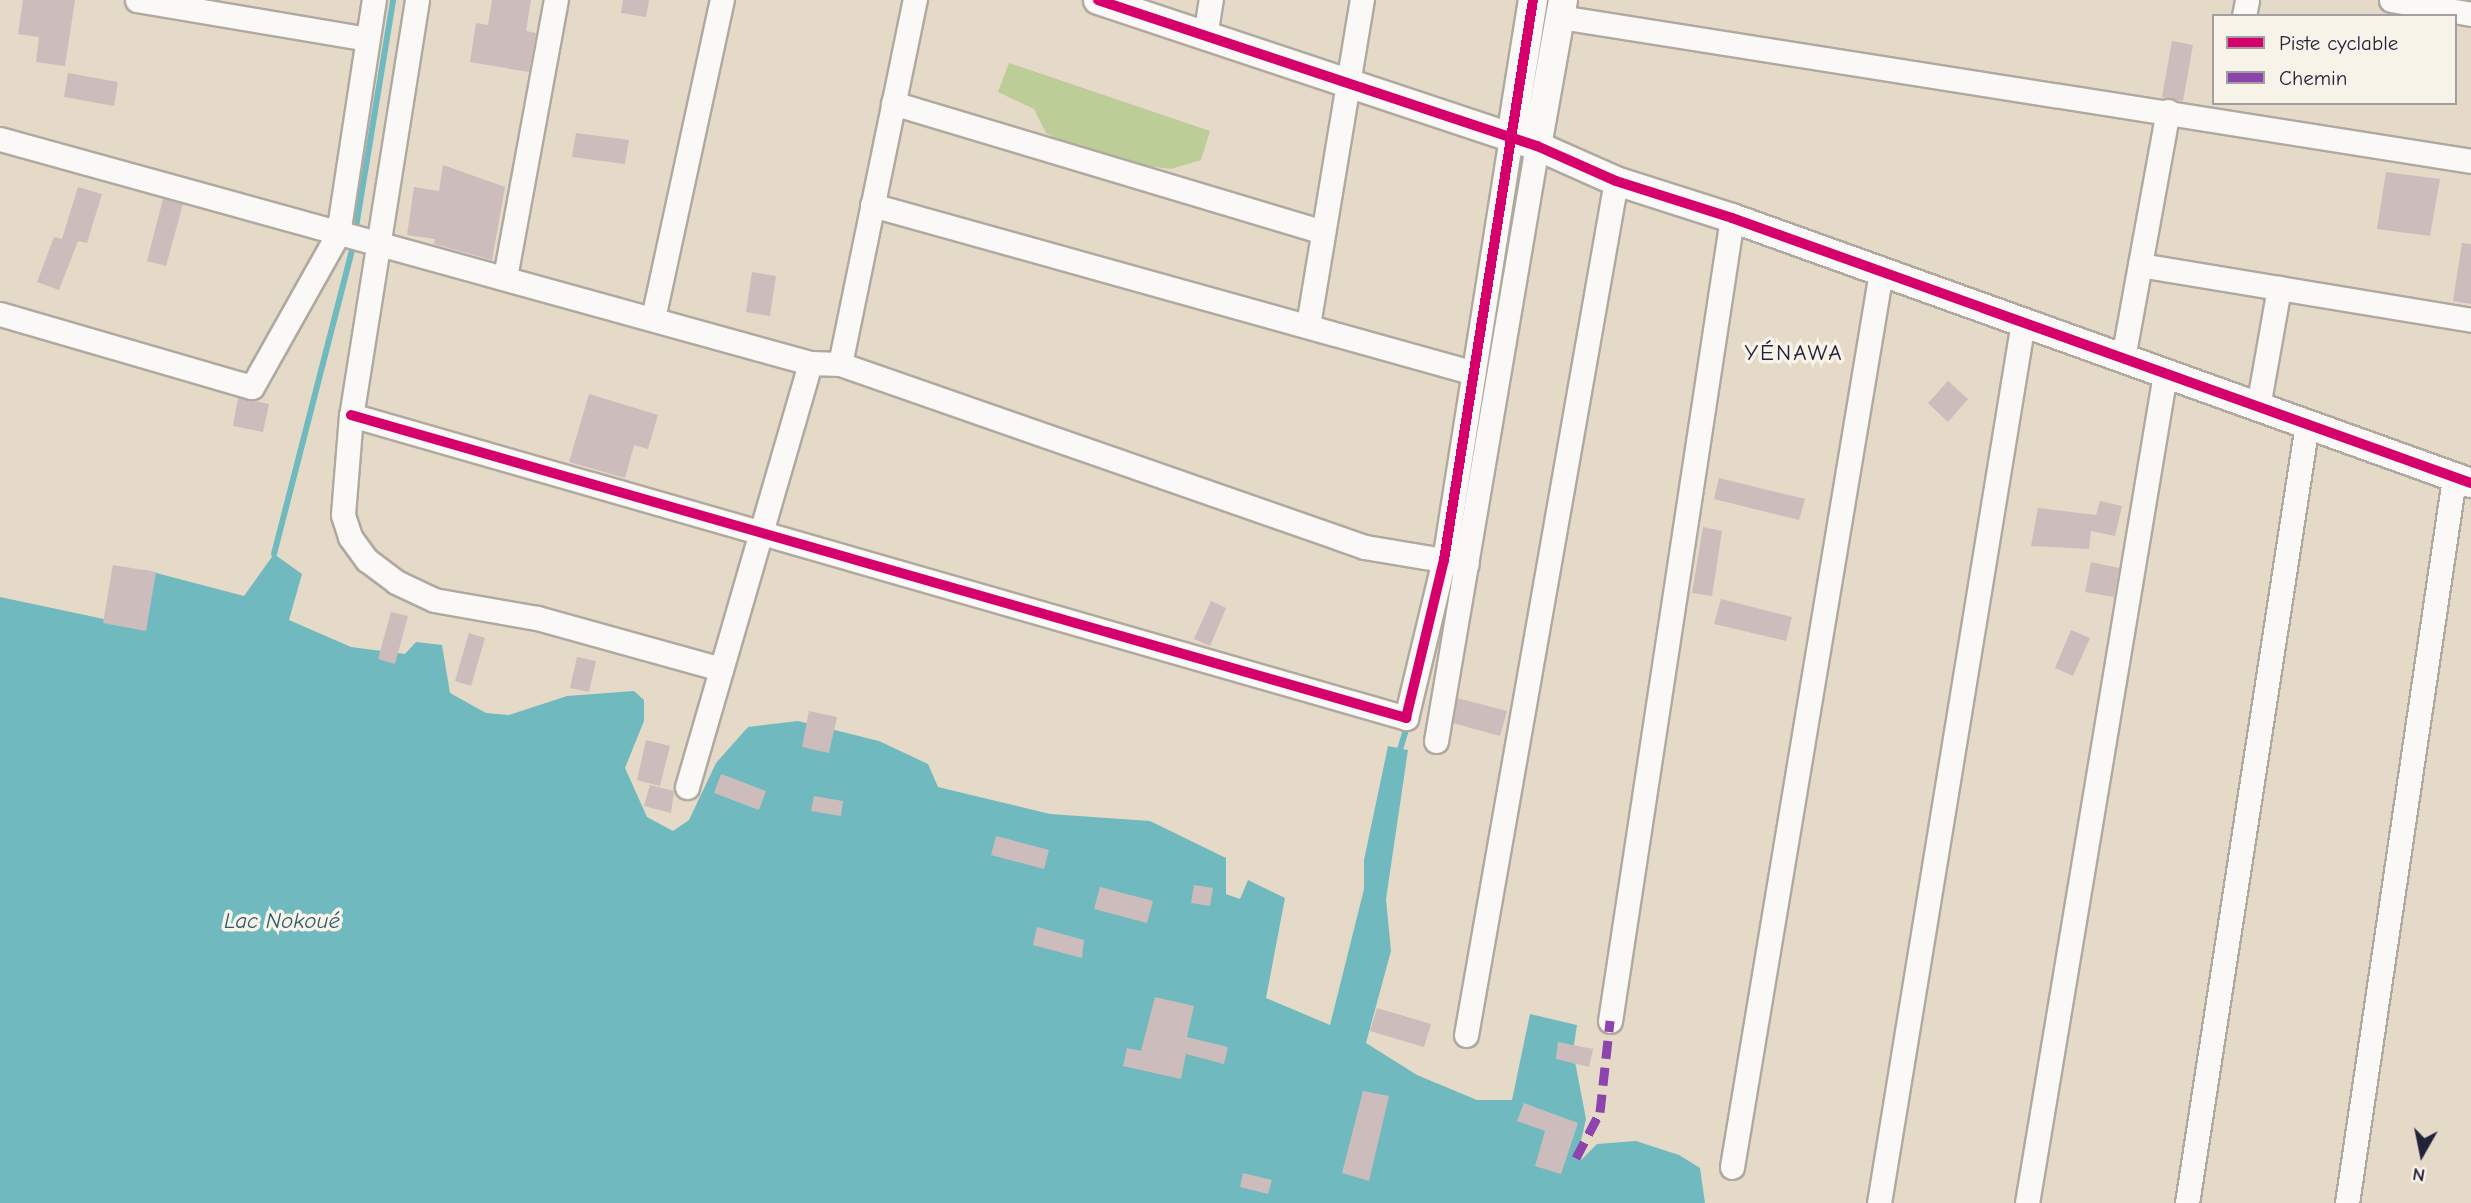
<!DOCTYPE html>
<meta charset="utf-8">
<style>
body{margin:0}
#map{position:relative;width:2471px;height:1203px;overflow:hidden;background:#e5d9c8;font-family:"Comic Neue",sans-serif}
div>[style]{position:absolute}
.green>*{inset:0;background:#bccd98}
.water>*{inset:0;background:#70babf}
.stream>*{height:6px;margin:-3px;padding:0 3px;transform-origin:3px;border-radius:3px;background:#70babf}
.building>*{inset:0;background:#ccbcbc}
.roads{filter:drop-shadow(2px 0 #b0a9a0) drop-shadow(-2px 0 #b0a9a0) drop-shadow(0 2px #b0a9a0) drop-shadow(0 -2px #b0a9a0)}
.minor>*{height:23px;margin:-11.5px;padding:0 11.5px;transform-origin:11.5px;border-radius:11.5px;background:#fbf9f7}
.tertiary>*{height:28px;margin:-14px;padding:0 14px;transform-origin:14px;border-radius:14px;background:#fbf9f7}
.quiet>*{height:9px;margin-top:-4.5px;transform-origin:0;background:repeating-linear-gradient(90deg,#8e44ad 0 18px,transparent 0 27px)}
.cycleway>*{height:10px;margin:-5px;padding:0 5px;transform-origin:5px;border-radius:5px;background:#d6006c}
span{translate:-50% -50%;white-space:nowrap;text-align:center;line-height:1.15;-webkit-text-stroke:7px #f7f3e8;paint-order:stroke}
.neighbourhood-label{font-size:23px;color:#22223b;letter-spacing:2px}
.water-label{font-size:23px;color:#2d5a6e;font-style:italic}
.legend{position:absolute;left:2212px;top:14px;width:245px;height:91px;box-sizing:border-box;background:#f7f3e8;border:2px solid #a29fa3;margin:0;padding:9px 12px;list-style:none;font-size:21px;color:#22223b}
.legend li{display:flex;align-items:center;gap:14px;height:35px}
.legend b{width:35px;border:2px solid #a29fa3}
.north{position:absolute;left:2387px;top:1119px;width:70px;height:70px;-webkit-text-stroke:5px #f7f3e8;paint-order:stroke;rotate:189deg;font-size:19px;font-weight:700;line-height:28px;text-align:center;color:#22223b}
.north::after{content:'';display:block;margin:auto;width:24px;height:32px;background:#22223b;clip-path:polygon(50% 0,100% 100%,50% 72%,0 100%)}
</style>
<div id="map">
<div class="green">
<div style="clip-path:polygon(1009px 63px,1210px 131px,1201px 160px,1171px 169px,1139px 165px,1058px 139px,1046px 133px,1034px 109px,998px 92px)"></div>
</div>
<div class="water">
<div style="clip-path:polygon(274px 554px,302px 574px,289px 620px,351px 647px,405px 654px,416px 642px,442px 645px,450px 693px,486px 713px,509px 715px,567px 696px,634px 691px,644px 700px,644px 721px,625px 768px,647px 817px,673px 831px,689px 820px,716px 763px,748px 727px,798px 721px,879px 741px,928px 764px,938px 787px,1050px 814px,1150px 821px,1226px 858px,1226px 894px,1240px 899px,1248px 880px,1285px 898px,1266px 998px,1330px 1025px,1364px 889px,1364px 860px,1388px 746px,1408px 750px,1386px 899px,1391px 951px,1366px 1043px,1417px 1075px,1477px 1100px,1512px 1100px,1530px 1014px,1577px 1025px,1573px 1051px,1586px 1119px,1577px 1158px,1581px 1160px,1597px 1144px,1636px 1141px,1679px 1155px,1700px 1168px,1705px 1203px,0 1203px,0 597px,132px 625px,145px 570px,244px 596px)"></div>
</div>
<div class="stream">
<div style="left:355px;top:233px;width:236px;rotate:-80.7deg"></div>
<div style="left:274px;top:554px;width:313px;rotate:-75.6deg"></div>
<div style="left:1437px;top:636px;width:41px;rotate:-71.6deg"></div>
<div style="left:1398px;top:756px;width:34px;rotate:-73deg"></div>
</div>
<div class="building">
<div style="clip-path:polygon(23px 0,75px 0,65px 66px,36px 62px,39px 37px,18px 34px)"></div>
<div style="clip-path:polygon(492px 0,531px 0,526px 31px,536px 33px,529px 72px,470px 62px,476px 23px,488px 25px)"></div>
<div style="clip-path:polygon(623px 0,649px 0,646px 17px,621px 13px)"></div>
<div style="clip-path:polygon(2172px 41px,2193px 45px,2183px 101px,2162px 97px)"></div>
<div style="clip-path:polygon(68px 73px,118px 82px,114px 106px,64px 97px)"></div>
<div style="clip-path:polygon(576px 133px,629px 140px,625px 164px,572px 157px)"></div>
<div style="clip-path:polygon(443px 165px,505px 187px,492px 260px,434px 244px,435px 239px,407px 235px,414px 187px,439px 191px)"></div>
<div style="clip-path:polygon(2386px 172px,2440px 179px,2430px 236px,2377px 229px)"></div>
<div style="clip-path:polygon(78px 187px,102px 194px,87px 243px,78px 241px,59px 290px,37px 282px,54px 237px,62px 239px)"></div>
<div style="clip-path:polygon(163px 199px,183px 204px,166px 266px,147px 261px)"></div>
<div style="clip-path:polygon(2462px 243px,2471px 244px,2471px 304px,2453px 301px)"></div>
<div style="clip-path:polygon(752px 272px,776px 276px,770px 316px,746px 312px)"></div>
<div style="clip-path:polygon(1948px 381px,1968px 399px,1948px 422px,1928px 403px)"></div>
<div style="clip-path:polygon(589px 394px,658px 415px,648px 449px,634px 445px,625px 478px,569px 462px)"></div>
<div style="clip-path:polygon(238px 398px,269px 404px,263px 432px,233px 426px)"></div>
<div style="clip-path:polygon(1719px 478px,1805px 499px,1799px 520px,1714px 499px)"></div>
<div style="clip-path:polygon(2100px 501px,2122px 506px,2115px 536px,2091px 531px,2089px 549px,2031px 546px,2038px 508px,2096px 515px)"></div>
<div style="clip-path:polygon(1703px 527px,1722px 531px,1712px 596px,1692px 593px)"></div>
<div style="clip-path:polygon(2091px 562px,2119px 568px,2114px 597px,2085px 592px)"></div>
<div style="clip-path:polygon(113px 565px,156px 572px,146px 631px,103px 623px)"></div>
<div style="clip-path:polygon(1721px 599px,1792px 617px,1786px 641px,1714px 624px)"></div>
<div style="clip-path:polygon(1211px 601px,1226px 608px,1210px 646px,1194px 639px)"></div>
<div style="clip-path:polygon(391px 612px,408px 616px,395px 664px,378px 659px)"></div>
<div style="clip-path:polygon(2071px 630px,2090px 638px,2073px 676px,2055px 668px)"></div>
<div style="clip-path:polygon(469px 633px,485px 638px,471px 686px,455px 681px)"></div>
<div style="clip-path:polygon(577px 657px,596px 661px,589px 692px,570px 688px)"></div>
<div style="clip-path:polygon(1457px 698px,1507px 711px,1500px 736px,1453px 723px)"></div>
<div style="clip-path:polygon(809px 711px,837px 717px,829px 753px,802px 747px)"></div>
<div style="clip-path:polygon(646px 740px,670px 746px,660px 786px,637px 780px)"></div>
<div style="clip-path:polygon(721px 774px,766px 791px,759px 810px,714px 793px)"></div>
<div style="clip-path:polygon(650px 785px,674px 791px,671px 813px,644px 806px)"></div>
<div style="clip-path:polygon(814px 796px,843px 801px,841px 816px,811px 811px)"></div>
<div style="clip-path:polygon(996px 836px,1049px 850px,1044px 869px,991px 855px)"></div>
<div style="clip-path:polygon(1194px 885px,1213px 888px,1210px 906px,1191px 903px)"></div>
<div style="clip-path:polygon(1100px 887px,1153px 901px,1147px 923px,1094px 909px)"></div>
<div style="clip-path:polygon(1037px 927px,1084px 940px,1082px 958px,1033px 945px)"></div>
<div style="clip-path:polygon(1155px 997px,1194px 1006px,1187px 1037px,1228px 1047px,1224px 1064px,1186px 1054px,1181px 1079px,1123px 1066px,1127px 1048px,1141px 1051px)"></div>
<div style="clip-path:polygon(1377px 1008px,1431px 1024px,1424px 1047px,1370px 1031px)"></div>
<div style="clip-path:polygon(1558px 1042px,1593px 1049px,1589px 1067px,1556px 1059px)"></div>
<div style="clip-path:polygon(1363px 1091px,1389px 1096px,1369px 1181px,1342px 1173px)"></div>
<div style="clip-path:polygon(1524px 1103px,1578px 1123px,1561px 1174px,1535px 1166px,1545px 1131px,1517px 1121px)"></div>
<div style="clip-path:polygon(1243px 1173px,1272px 1180px,1268px 1194px,1240px 1187px)"></div>
</div>
<div class="roads">
<div class="minor">
<div style="left:137px;top:0;width:233px;rotate:9.6deg"></div>
<div style="left:417px;top:0;width:420px;rotate:99deg"></div>
<div style="left:351px;top:415px;width:100px;rotate:94.6deg"></div>
<div style="left:343px;top:515px;width:23px;rotate:72deg"></div>
<div style="left:350px;top:537px;width:29px;rotate:54deg"></div>
<div style="left:367px;top:560px;width:36px;rotate:37deg"></div>
<div style="left:396px;top:582px;width:42px;rotate:25.3deg"></div>
<div style="left:434px;top:600px;width:105px;rotate:9.9deg"></div>
<div style="left:537px;top:618px;width:191px;rotate:15.5deg"></div>
<div style="left:2391px;top:0;width:81px;rotate:9.9deg"></div>
<div style="left:2244px;top:16px;width:16px;rotate:-79deg"></div>
<div style="left:1560px;top:17px;width:922px;rotate:8.98deg"></div>
<div style="left:1205px;top:36px;width:36px;rotate:-81deg"></div>
<div style="left:893px;top:103px;width:449px;rotate:16.7deg"></div>
<div style="left:0;top:139px;width:840px;rotate:15.46deg"></div>
<div style="left:810px;top:363px;width:30px;rotate:2deg"></div>
<div style="left:840px;top:364px;width:556px;rotate:19.22deg"></div>
<div style="left:1365px;top:547px;width:103px;rotate:9.5deg"></div>
<div style="left:872px;top:205px;width:622px;rotate:15.58deg"></div>
<div style="left:2140px;top:265px;width:336px;rotate:9.4deg"></div>
<div style="left:505px;top:277px;width:282px;rotate:-79.6deg"></div>
<div style="left:0;top:314px;width:262px;rotate:16.2deg"></div>
<div style="left:252px;top:387px;width:176px;rotate:-60.7deg"></div>
<div style="left:338px;top:234px;width:237px;rotate:-81.3deg"></div>
<div style="left:653px;top:318px;width:325px;rotate:-77.8deg"></div>
<div style="left:1308px;top:325px;width:329px;rotate:-80.6deg"></div>
<div style="left:2123px;top:358px;width:251px;rotate:-79.7deg"></div>
<div style="left:840px;top:364px;width:372px;rotate:-78.4deg"></div>
<div style="left:2258px;top:407px;width:121px;rotate:-80deg"></div>
<div style="left:351px;top:415px;width:1098px;rotate:16.02deg"></div>
<div style="left:1406px;top:718px;width:163px;rotate:-76.5deg"></div>
<div style="left:1444px;top:560px;width:428px;rotate:-81deg"></div>
<div style="left:1436px;top:741px;width:604px;rotate:-80.37deg"></div>
<div style="left:687px;top:787px;width:441px;rotate:-73.8deg"></div>
<div style="left:1610px;top:1021px;width:812px;rotate:-81.36deg"></div>
<div style="left:1466px;top:1035px;width:867px;rotate:-80.04deg"></div>
<div style="left:1732px;top:1167px;width:907px;rotate:-80.55deg"></div>
<div style="left:1879px;top:1203px;width:893px;rotate:-80.72deg"></div>
<div style="left:2027px;top:1203px;width:840px;rotate:-80.55deg"></div>
<div style="left:2187px;top:1203px;width:788px;rotate:-81.24deg"></div>
<div style="left:2347px;top:1203px;width:733px;rotate:-81.6deg"></div>
</div>
<div class="tertiary">
<div style="left:1098px;top:0;width:463px;rotate:18.4deg"></div>
<div style="left:1537px;top:146px;width:86px;rotate:23.9deg"></div>
<div style="left:1616px;top:181px;width:122px;rotate:17.7deg"></div>
<div style="left:1732px;top:218px;width:785px;rotate:19.73deg"></div>
<div style="left:1511px;top:137px;width:139px;rotate:-80.9deg"></div>
<div style="left:1537px;top:146px;width:148px;rotate:-79.9deg"></div>
</div>
</div>
<div class="quiet">
<div style="left:1576px;top:1158px;width:52px;rotate:-62.4deg"></div>
<div style="left:1600px;top:1112px;width:92px;rotate:-83.7deg"></div>
</div>
<div class="cycleway">
<div style="left:1098px;top:0;width:463px;rotate:18.4deg"></div>
<div style="left:1537px;top:146px;width:86px;rotate:23.9deg"></div>
<div style="left:1616px;top:181px;width:122px;rotate:17.7deg"></div>
<div style="left:1732px;top:218px;width:785px;rotate:19.73deg"></div>
<div style="left:351px;top:415px;width:1098px;rotate:16.02deg"></div>
<div style="left:1406px;top:718px;width:163px;rotate:-76.5deg"></div>
<div style="left:1444px;top:560px;width:567px;rotate:-80.97deg"></div>
</div>
<div class="neighbourhood-label">
<span style="left:1794px;top:353px">YÉNAWA</span>
</div>
<div class="water-label">
<span style="left:282px;top:921px">Lac Nokoué</span>
</div>
<ul class="legend">
<li><b style="height:9px;background:#d6006c"></b>Piste cyclable</li>
<li><b style="height:9px;background:#8e44ad"></b>Chemin</li>
</ul>
<div class="north">N</div>
</div>
